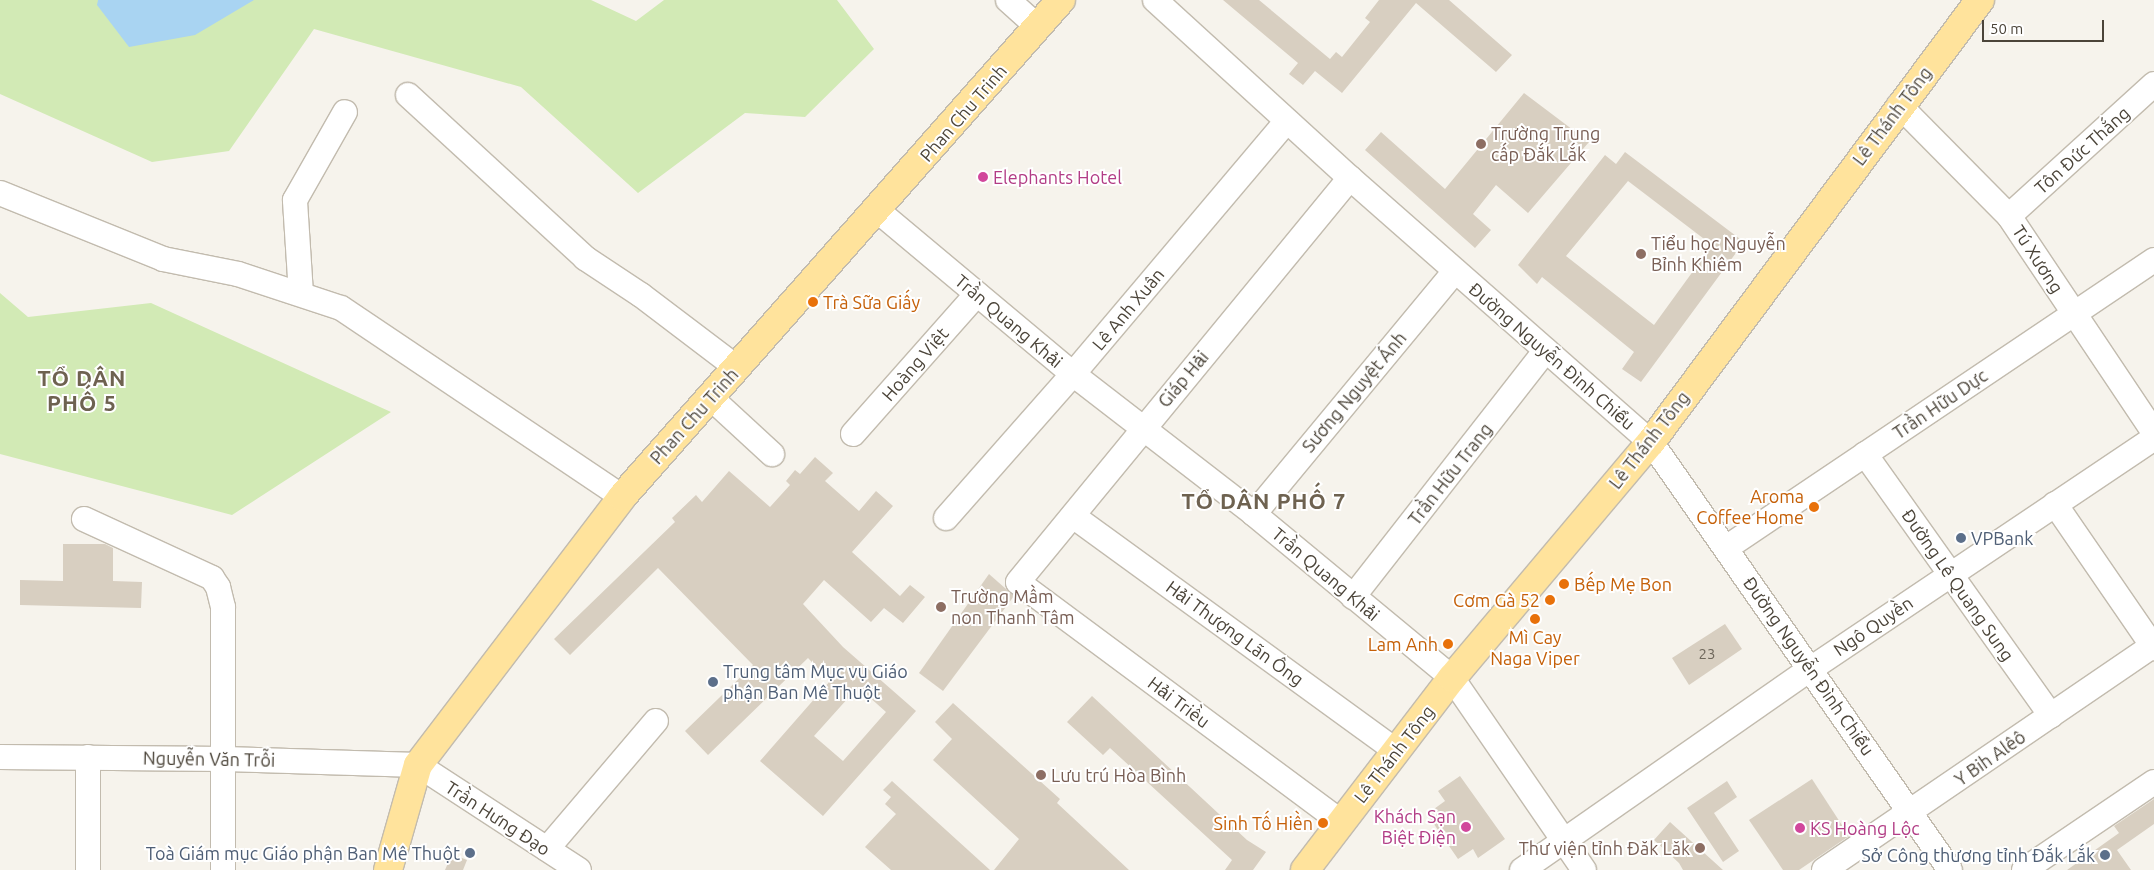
<!DOCTYPE html>
<meta charset="utf-8">
<style>
body{margin:0}
#map{position:relative;width:2154px;height:870px;overflow:hidden;background:#f6f3ec;font-family:Ubuntu,sans-serif}
div>[style]{position:absolute}
.green>*{inset:0;background:#d2eab5}
.water>*{inset:0;background:#a9d4f2}
.building>*{inset:0;background:#d8cfc1}
.roads{filter:drop-shadow(1px 0 #c2bbae) drop-shadow(-1px 0 #c2bbae) drop-shadow(0 1px #c2bbae) drop-shadow(0 -1px #c2bbae)}
.minor>*{height:24px;margin:-12px;padding:0 12px;transform-origin:12px;border-radius:12px;background:#fff}
.major>*{height:28px;margin:-14px;padding:0 14px;transform-origin:14px;border-radius:14px;background:#ffe39c}
.dots>*{width:14px;height:14px;translate:-50% -50%;box-sizing:border-box;border:2px solid #fff;border-radius:50%}
span{translate:-50% -50%;white-space:nowrap;text-align:center;line-height:1.15;-webkit-text-stroke:4px #fff;paint-order:stroke}
.number-label{font-size:15px;color:#6e675b}
.number-label span{-webkit-text-stroke-width:0}
.street-label{font-size:18px;color:#4b4439}
.education-label{font-size:18px;color:#785e54}
.left{translate:0 -50%;text-align:left}
.right{translate:-100% -50%;text-align:right}
.hotel-label{font-size:18px;color:#b23c85}
.food-label{font-size:18px;color:#c56008}
.service-label{font-size:18px;color:#4e5e75}
.district-label{font-size:22px;color:#6e6250;font-weight:700;letter-spacing:1px}
.scale{position:absolute;left:1982px;top:20px;width:122px;height:22px;box-sizing:border-box;border:2px solid #4b4439;border-top:0;padding-left:6px;font-size:15px;line-height:18px;white-space:nowrap;color:#4b4439;-webkit-text-stroke:4px #fff;paint-order:stroke}
</style>
<div id="map">
<div class="green">
<div style="clip-path:polygon(0 0,591px 0,636px 21px,664px 0,837px 0,874px 49px,805px 117px,745px 113px,638px 193px,521px 87px,314px 29px,229px 151px,152px 162px,0 94px)"></div>
<div style="clip-path:polygon(0 293px,28px 317px,151px 303px,391px 412px,232px 515px,0 454px)"></div>
</div>
<div class="water">
<div style="clip-path:polygon(98px 0,254px 0,195px 35px,129px 47px,97px 5px)"></div>
</div>
<div class="building">
<div style="clip-path:polygon(1223px 0,1259px 0,1330px 59px,1336px 52px,1342px 57px,1370px 22px,1365px 18px,1379px 0,1449px 0,1512px 55px,1496px 72px,1416px 3px,1342px 93px,1315px 71px,1303px 85px,1289px 74px,1298px 63px)"></div>
<div style="clip-path:polygon(1524px 93px,1589px 142px,1528px 213px,1496px 185px,1473px 214px,1491px 230px,1475px 248px,1365px 150px,1381px 132px,1445px 189px)"></div>
<div style="clip-path:polygon(evenodd,1625px 152px,1744px 242px,1641px 382px,1622px 369px,1634px 352px,1542px 277px,1537px 284px,1518px 265px,1605px 155px,1616px 164px,1625px 152px,1628px 181px,1712px 245px,1654px 325px,1566px 256px,1628px 181px)"></div>
<div style="clip-path:polygon(evenodd,815px 457px,833px 473px,825px 481px,859px 511px,876px 491px,893px 506px,852px 552px,900px 596px,910px 585px,925px 597px,903px 623px,884px 608px,871px 622px,824px 580px,803px 604px,843px 647px,916px 711px,823px 816px,760px 761px,830px 681px,808px 658px,708px 755px,685px 731px,753px 665px,658px 568px,570px 655px,554px 639px,675px 522px,672px 518px,696px 495px,702px 502px,729px 471px,770px 507px,790px 485px,786px 481px,795px 470px,800px 474px,815px 457px,858px 687px,886px 712px,843px 761px,814px 736px,858px 687px)"></div>
<div style="clip-path:polygon(63px 544px,105px 544px,113px 548px,113px 581px,142px 582px,141px 608px,20px 605px,20px 580px,63px 581px)"></div>
<div style="clip-path:polygon(989px 574px,1014px 596px,943px 691px,919px 673px)"></div>
<div style="clip-path:polygon(1725px 624px,1742px 649px,1689px 685px,1672px 658px)"></div>
<div style="clip-path:polygon(1092px 696px,1247px 840px,1266px 852px,1253px 870px,1225px 870px,1232px 860px,1110px 748px,1103px 755px,1067px 722px)"></div>
<div style="clip-path:polygon(953px 703px,1060px 799px,1057px 803px,1129px 870px,994px 870px,1019px 839px,933px 760px,952px 739px,935px 722px)"></div>
<div style="clip-path:polygon(1460px 776px,1505px 839px,1478px 858px,1473px 849px,1458px 859px,1427px 814px,1445px 801px,1438px 791px)"></div>
<div style="clip-path:polygon(1812px 779px,1849px 836px,1799px 870px,1783px 870px,1749px 820px)"></div>
<div style="clip-path:polygon(892px 781px,990px 870px,891px 870px,865px 847px,896px 814px,885px 804px,891px 797px,883px 790px)"></div>
<div style="clip-path:polygon(1727px 781px,1737px 797px,1714px 813px,1739px 851px,1723px 862px,1687px 808px)"></div>
<div style="clip-path:polygon(2154px 799px,2154px 824px,2117px 850px,2131px 870px,2067px 870px,2119px 833px,2114px 826px)"></div>
<div style="clip-path:polygon(1670px 822px,1723px 870px,1683px 870px,1679px 863px,1654px 840px)"></div>
<div style="clip-path:polygon(452px 854px,467px 860px,463px 870px,445px 870px)"></div>
</div>
<div class="roads">
<div class="minor">
<div style="left:1008px;top:0;width:40px;rotate:42deg"></div>
<div style="left:1155px;top:0;width:264px;rotate:42.4deg"></div>
<div style="left:1350px;top:178px;width:400px;rotate:41.3deg"></div>
<div style="left:1651px;top:442px;width:522px;rotate:55.06deg"></div>
<div style="left:408px;top:95px;width:241px;rotate:42.6deg"></div>
<div style="left:585px;top:258px;width:67px;rotate:33.5deg"></div>
<div style="left:641px;top:295px;width:121px;rotate:37.2deg"></div>
<div style="left:1899px;top:105px;width:156px;rotate:45.3deg"></div>
<div style="left:2009px;top:216px;width:261px;rotate:56.2deg"></div>
<div style="left:0;top:193px;width:176px;rotate:22deg"></div>
<div style="left:163px;top:259px;width:76px;rotate:11.3deg"></div>
<div style="left:238px;top:274px;width:108px;rotate:18.3deg"></div>
<div style="left:341px;top:308px;width:339px;rotate:33.9deg"></div>
<div style="left:878px;top:211px;width:254px;rotate:39.9deg"></div>
<div style="left:1073px;top:374px;width:229px;rotate:37.7deg"></div>
<div style="left:1254px;top:514px;width:257px;rotate:39.6deg"></div>
<div style="left:1452px;top:678px;width:233px;rotate:55.5deg"></div>
<div style="left:2009px;top:216px;width:196px;rotate:-42.3deg"></div>
<div style="left:301px;top:294px;width:94px;rotate:-93.7deg"></div>
<div style="left:295px;top:200px;width:101px;rotate:-60.4deg"></div>
<div style="left:711px;top:398px;width:83px;rotate:42.6deg"></div>
<div style="left:853px;top:434px;width:187px;rotate:-48.5deg"></div>
<div style="left:1865px;top:454px;width:321px;rotate:54.6deg"></div>
<div style="left:2055px;top:504px;width:175px;rotate:55.5deg"></div>
<div style="left:1254px;top:514px;width:315px;rotate:-50.4deg"></div>
<div style="left:1073px;top:516px;width:400px;rotate:36deg"></div>
<div style="left:946px;top:518px;width:192px;rotate:-48.6deg"></div>
<div style="left:1073px;top:374px;width:331px;rotate:-49.8deg"></div>
<div style="left:84px;top:519px;width:141px;rotate:24.7deg"></div>
<div style="left:212px;top:578px;width:11px;rotate:56deg"></div>
<div style="left:218px;top:587px;width:21px;rotate:76deg"></div>
<div style="left:223px;top:607px;width:263px;rotate:90deg"></div>
<div style="left:1726px;top:548px;width:516px;rotate:-33.94deg"></div>
<div style="left:1353px;top:597px;width:313px;rotate:-52deg"></div>
<div style="left:0;top:757px;width:225px;rotate:0.5deg"></div>
<div style="left:225px;top:759px;width:193px;rotate:1.8deg"></div>
<div style="left:418px;top:765px;width:192px;rotate:33.1deg"></div>
<div style="left:1341px;top:822px;width:402px;rotate:-143.4deg"></div>
<div style="left:1018px;top:582px;width:523px;rotate:-50.59deg"></div>
<div style="left:547px;top:849px;width:168px;rotate:-49.6deg"></div>
<div style="left:88px;top:870px;width:113px;rotate:-90deg"></div>
<div style="left:1522px;top:870px;width:353px;rotate:-34.9deg"></div>
<div style="left:1812px;top:668px;width:412px;rotate:-33.9deg"></div>
<div style="left:1824px;top:870px;width:399px;rotate:-34.3deg"></div>
<div style="left:2024px;top:870px;width:157px;rotate:-34.1deg"></div>
</div>
<div class="major">
<div style="left:388px;top:870px;width:109px;rotate:-74.1deg"></div>
<div style="left:418px;top:765px;width:337px;rotate:-52.7deg"></div>
<div style="left:622px;top:497px;width:663px;rotate:-48.55deg"></div>
<div style="left:1305px;top:870px;width:242px;rotate:-52.6deg"></div>
<div style="left:1452px;top:678px;width:309px;rotate:-49.9deg"></div>
<div style="left:1651px;top:442px;width:551px;rotate:-53.34deg"></div>
</div>
</div>
<div class="dots">
<div style="left:1481px;top:144px;background:#8d6e63"></div>
<div style="left:983px;top:177px;background:#d1479c"></div>
<div style="left:1641px;top:254px;background:#8d6e63"></div>
<div style="left:813px;top:302px;background:#e8710a"></div>
<div style="left:1814px;top:507px;background:#e8710a"></div>
<div style="left:1961px;top:538px;background:#5c6f8a"></div>
<div style="left:1564px;top:584px;background:#e8710a"></div>
<div style="left:1550px;top:600px;background:#e8710a"></div>
<div style="left:941px;top:607px;background:#8d6e63"></div>
<div style="left:1535px;top:619px;background:#e8710a"></div>
<div style="left:1448px;top:644px;background:#e8710a"></div>
<div style="left:713px;top:682px;background:#5c6f8a"></div>
<div style="left:1041px;top:775px;background:#8d6e63"></div>
<div style="left:1323px;top:823px;background:#e8710a"></div>
<div style="left:1466px;top:827px;background:#d1479c"></div>
<div style="left:1800px;top:828px;background:#d1479c"></div>
<div style="left:1700px;top:848px;background:#8d6e63"></div>
<div style="left:470px;top:853px;background:#5c6f8a"></div>
<div style="left:2105px;top:855px;background:#5c6f8a"></div>
</div>
<div class="number-label">
<span style="left:1707px;top:654px">23</span>
</div>
<div class="street-label">
<span style="left:963px;top:113px;rotate:-49deg">Phan Chu Trinh</span>
<span style="left:1892px;top:116px;rotate:-53deg">Lê Thánh Tông</span>
<span style="left:2082px;top:150px;rotate:-42deg">Tôn Đức Thắng</span>
<span style="left:2038px;top:259px;rotate:57deg">Tú Xương</span>
<span style="left:1128px;top:309px;rotate:-50deg">Lê Anh Xuân</span>
<span style="left:1009px;top:321px;rotate:40deg">Trần Quang Khải</span>
<span style="left:1552px;top:356px;rotate:41deg">Đường Nguyễn Đình Chiểu</span>
<span style="left:915px;top:364px;rotate:-49deg">Hoàng Việt</span>
<span style="left:1183px;top:379px;rotate:-50deg">Giáp Hải</span>
<span style="left:1354px;top:392px;rotate:-50deg">Sương Nguyệt Ánh</span>
<span style="left:1940px;top:404px;rotate:-34deg">Trần Hữu Dực</span>
<span style="left:694px;top:416px;rotate:-48deg">Phan Chu Trinh</span>
<span style="left:1649px;top:440px;rotate:-52deg">Lê Thánh Tông</span>
<span style="left:1450px;top:474px;rotate:-52deg">Trần Hữu Trang</span>
<span style="left:1326px;top:574px;rotate:40deg">Trần Quang Khải</span>
<span style="left:1958px;top:585px;rotate:55deg">Đường Lê Quang Sung</span>
<span style="left:1873px;top:626px;rotate:-34deg">Ngô Quyền</span>
<span style="left:1235px;top:633px;rotate:36deg">Hải Thượng Lãn Ông</span>
<span style="left:1809px;top:666px;rotate:55deg">Đường Nguyễn Đình Chiểu</span>
<span style="left:1179px;top:702px;rotate:37deg">Hải Triều</span>
<span style="left:1394px;top:754px;rotate:-52deg">Lê Thánh Tông</span>
<span style="left:1990px;top:758px;rotate:-35deg">Y Bih Alêô</span>
<span style="left:209px;top:759px;rotate:1deg">Nguyễn Văn Trỗi</span>
<span style="left:498px;top:818px;rotate:33deg">Trần Hưng Đạo</span>
</div>
<div class="education-label">
<span class="left" style="left:1491px;top:144px">Trường Trung<br>cấp Đắk Lắk</span>
<span class="left" style="left:1651px;top:254px">Tiểu học Nguyễn<br>Bỉnh Khiêm</span>
<span class="left" style="left:951px;top:607px">Trường Mầm<br>non Thanh Tâm</span>
<span class="left" style="left:1051px;top:775px">Lưu trú Hòa Bình</span>
<span class="right" style="left:1690px;top:848px">Thư viện tỉnh Đăk Lăk</span>
</div>
<div class="hotel-label">
<span class="left" style="left:993px;top:177px">Elephants Hotel</span>
<span class="right" style="left:1456px;top:827px">Khách Sạn<br>Biệt Điện</span>
<span class="left" style="left:1810px;top:828px">KS Hoàng Lộc</span>
</div>
<div class="food-label">
<span class="left" style="left:823px;top:302px">Trà Sữa Giấy</span>
<span class="right" style="left:1804px;top:507px">Aroma<br>Coffee Home</span>
<span class="left" style="left:1574px;top:584px">Bếp Mẹ Bon</span>
<span class="right" style="left:1540px;top:600px">Cơm Gà 52</span>
<span style="left:1535px;top:648px">Mì Cay<br>Naga Viper</span>
<span class="right" style="left:1438px;top:644px">Lam Anh</span>
<span class="right" style="left:1313px;top:823px">Sinh Tố Hiền</span>
</div>
<div class="service-label">
<span class="left" style="left:1971px;top:538px">VPBank</span>
<span class="left" style="left:723px;top:682px">Trung tâm Mục vụ Giáo<br>phận Ban Mê Thuột</span>
<span class="right" style="left:460px;top:853px">Toà Giám mục Giáo phận Ban Mê Thuột</span>
<span class="right" style="left:2095px;top:855px">Sở Công thương tỉnh Đắk Lắk</span>
</div>
<div class="district-label">
<span style="left:82px;top:390px">TỔ DÂN<br>PHỐ 5</span>
<span style="left:1264px;top:501px">TỔ DÂN PHỐ 7</span>
</div>
<div class="scale">50 m</div>
</div>
